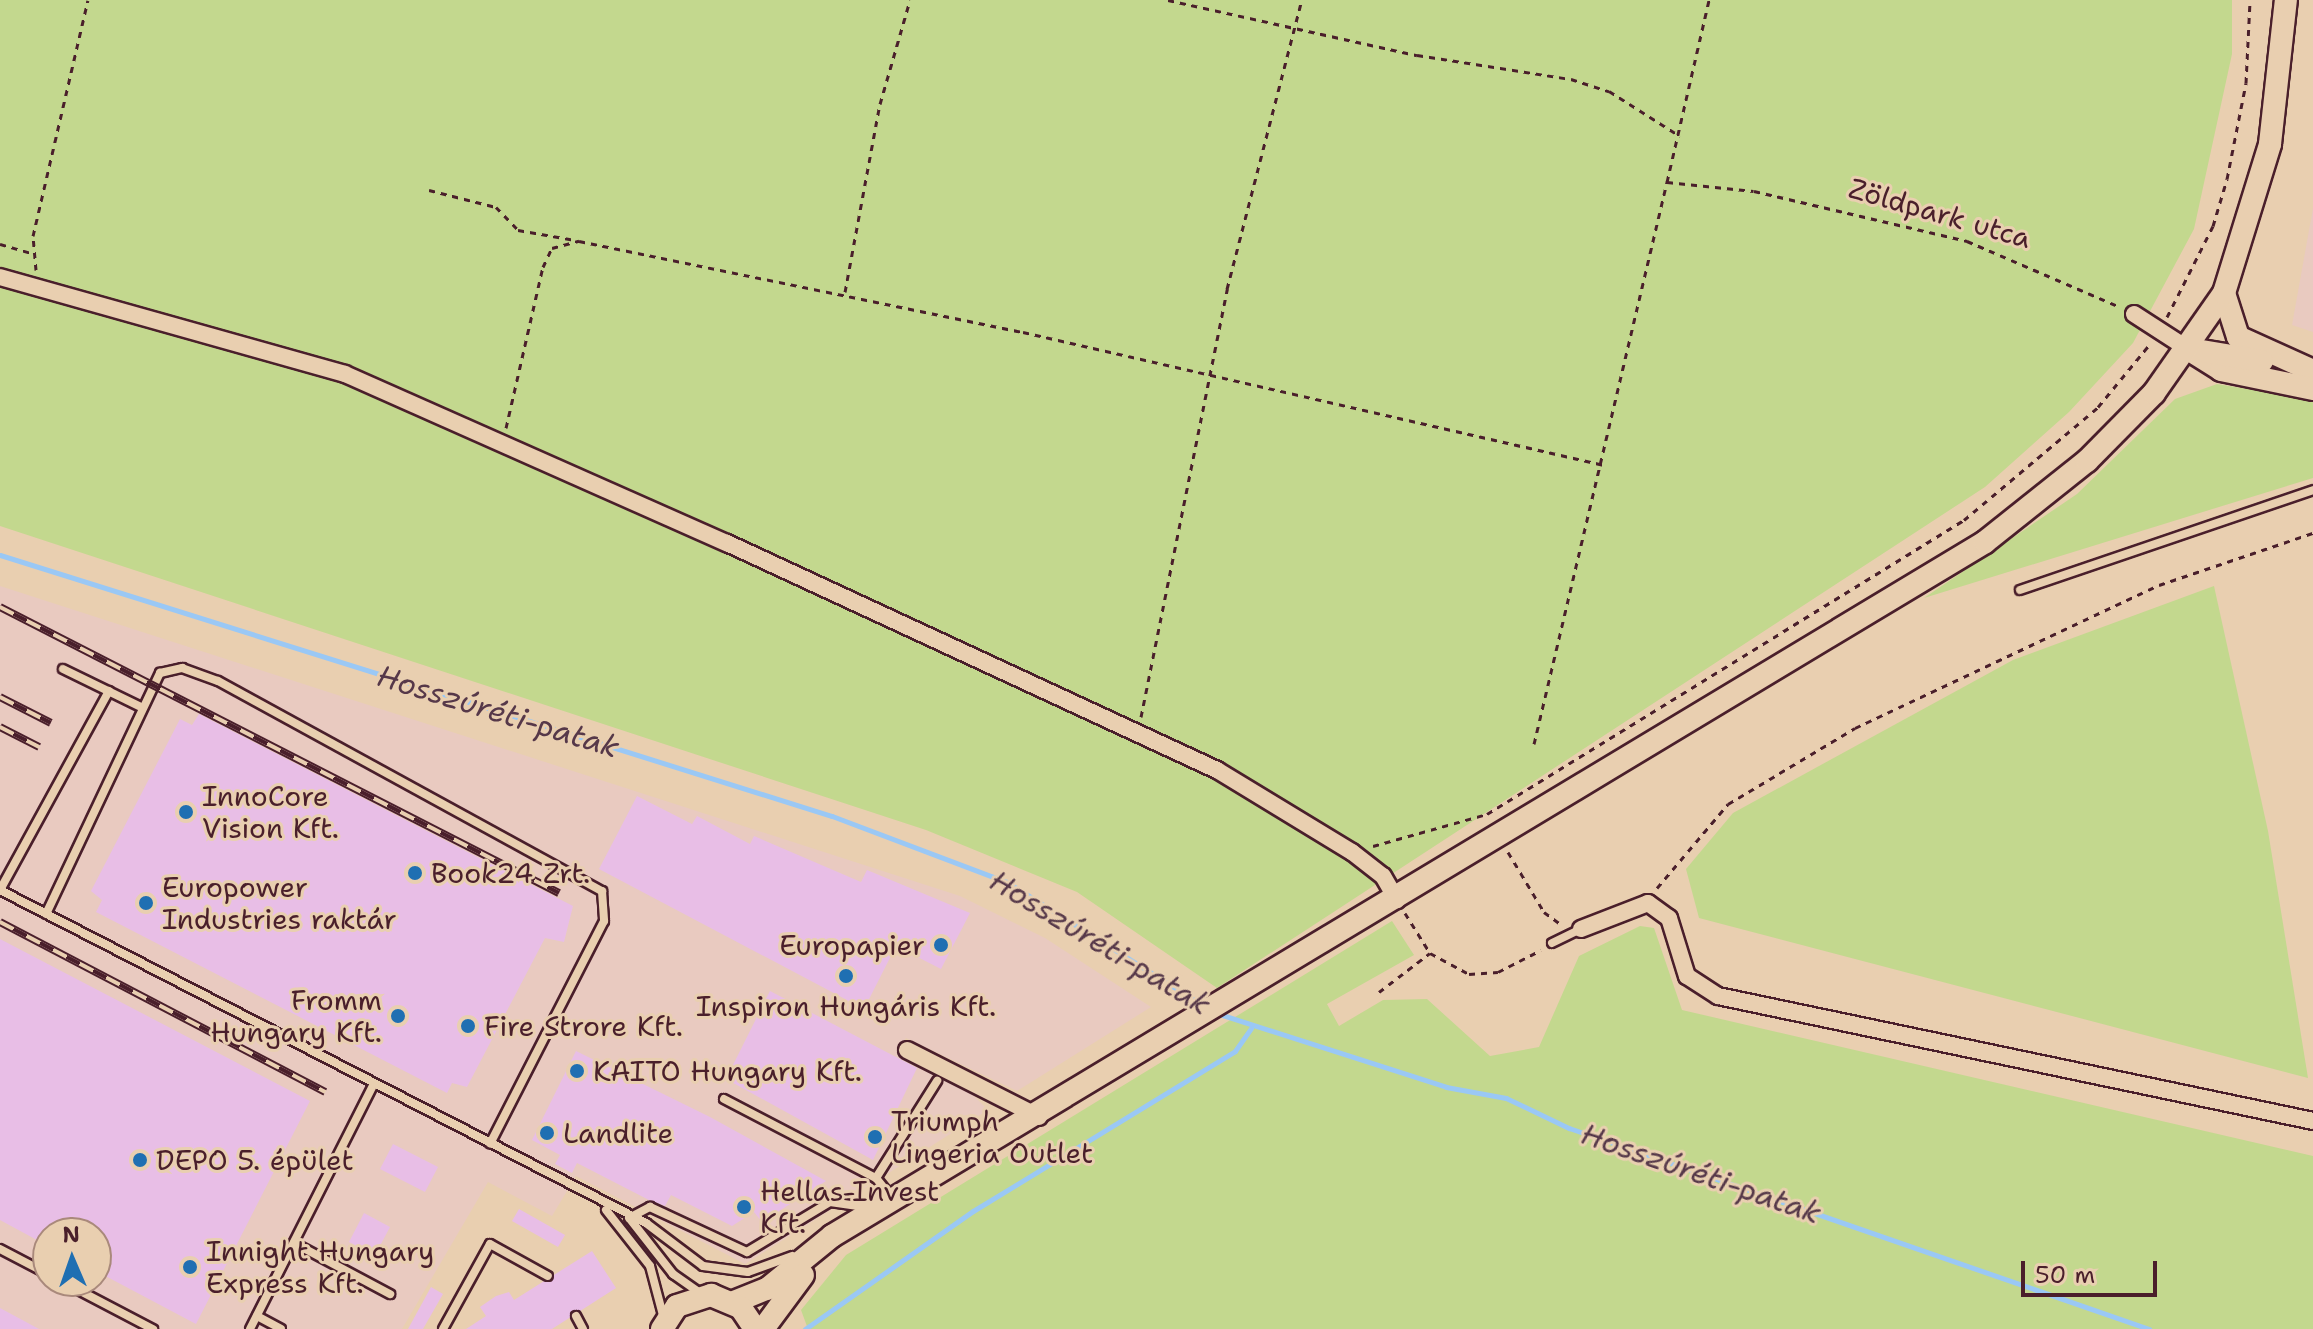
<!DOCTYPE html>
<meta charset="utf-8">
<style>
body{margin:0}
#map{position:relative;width:2313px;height:1329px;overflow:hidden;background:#e9cfb0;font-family:"Shantell Sans",sans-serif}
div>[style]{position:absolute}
.built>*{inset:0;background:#e9cac0}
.green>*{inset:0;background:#c3d88e}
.stream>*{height:5px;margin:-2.5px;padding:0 2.5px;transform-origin:2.5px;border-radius:2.5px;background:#9ac8f5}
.building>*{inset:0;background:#e8bee6}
.path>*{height:3px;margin-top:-1.5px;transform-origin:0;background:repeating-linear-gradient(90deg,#4a1f2b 0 6px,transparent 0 12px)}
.roads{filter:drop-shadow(2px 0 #4a1f2b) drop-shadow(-2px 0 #4a1f2b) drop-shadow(0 2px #4a1f2b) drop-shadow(0 -2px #4a1f2b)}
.lane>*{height:8px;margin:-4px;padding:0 4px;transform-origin:4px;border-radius:4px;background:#e9cfb0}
.street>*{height:16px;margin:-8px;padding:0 8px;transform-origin:8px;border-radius:8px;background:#e9cfb0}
.secondary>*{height:22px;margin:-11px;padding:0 11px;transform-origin:11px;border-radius:11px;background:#e9cfb0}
.rail>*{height:8px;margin-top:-4px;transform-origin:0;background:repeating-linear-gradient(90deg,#e9cfb0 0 15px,#4a1f2b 0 30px);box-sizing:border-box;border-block:2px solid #4a1f2b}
.dots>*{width:22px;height:22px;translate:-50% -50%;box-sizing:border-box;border:4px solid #e9cfb0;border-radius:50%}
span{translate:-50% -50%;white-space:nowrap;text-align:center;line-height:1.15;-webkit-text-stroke:6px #e9cfb0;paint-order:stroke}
.street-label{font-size:28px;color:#4a1f2b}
.poi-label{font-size:28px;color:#4a1f2b}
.left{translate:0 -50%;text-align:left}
.right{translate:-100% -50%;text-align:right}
.water-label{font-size:30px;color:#563849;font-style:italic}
.north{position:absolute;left:32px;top:1217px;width:80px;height:80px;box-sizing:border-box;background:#e9cfb0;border:2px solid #a9897b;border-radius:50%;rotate:358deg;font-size:22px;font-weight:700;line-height:32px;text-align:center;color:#4a1f2b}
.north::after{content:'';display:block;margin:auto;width:28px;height:36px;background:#1f6fb2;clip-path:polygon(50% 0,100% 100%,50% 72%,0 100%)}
.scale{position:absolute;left:2021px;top:1261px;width:136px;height:36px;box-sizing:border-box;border:4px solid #4a1f2b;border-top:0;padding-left:10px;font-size:24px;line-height:28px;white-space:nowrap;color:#4a1f2b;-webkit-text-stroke:6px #e9cfb0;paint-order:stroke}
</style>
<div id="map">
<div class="built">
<div style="clip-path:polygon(2313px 208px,2313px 332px,2292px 325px)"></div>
<div style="clip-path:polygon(evenodd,0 586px,960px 896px,1045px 938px,1151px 1007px,1017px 1091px,906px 1038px,898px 1054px,970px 1092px,988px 1110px,745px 1264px,576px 1176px,552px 1216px,488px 1182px,402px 1329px,0 1329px,0 586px,48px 1233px,96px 1233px,96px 1281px,48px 1281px,48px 1233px)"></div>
</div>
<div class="green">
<div style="clip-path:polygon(0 0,2232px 0,2232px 54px,2194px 229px,2133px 343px,2069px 412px,1985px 487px,1217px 988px,1077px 892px,926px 830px,0 526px)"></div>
<div style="clip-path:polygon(2217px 384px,2313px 400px,2313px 478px,1924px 598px,2077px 494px,2175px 399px)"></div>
<div style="clip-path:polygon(2214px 586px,2268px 831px,2308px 1078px,1699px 918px,1686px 869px,1733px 813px,2013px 660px)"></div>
<div style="clip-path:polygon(1392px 921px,1414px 955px,1327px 1004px,1339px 1026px,1383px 1000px,1427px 999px,1490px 1056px,1539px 1047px,1579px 956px,1640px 926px,1654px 928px,1682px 1010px,2313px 1156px,2313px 1329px,808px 1329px,801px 1310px,846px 1255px)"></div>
</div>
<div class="stream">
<div style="left:0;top:555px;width:872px;rotate:17.42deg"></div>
<div style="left:832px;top:816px;width:187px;rotate:20.7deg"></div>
<div style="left:1007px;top:882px;width:233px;rotate:32.2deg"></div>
<div style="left:1216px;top:1013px;width:242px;rotate:17.8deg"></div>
<div style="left:1446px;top:1087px;width:61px;rotate:10.4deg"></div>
<div style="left:1506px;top:1098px;width:70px;rotate:25.5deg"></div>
<div style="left:1569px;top:1128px;width:614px;rotate:19.11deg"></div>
<div style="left:805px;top:1329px;width:205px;rotate:-35.1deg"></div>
<div style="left:973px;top:1211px;width:307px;rotate:-31.4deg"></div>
<div style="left:1235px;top:1051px;width:28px;rotate:-55deg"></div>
</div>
<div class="building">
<div style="clip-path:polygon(199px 714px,573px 906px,564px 942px,545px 938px,467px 1087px,452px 1083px,447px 1093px,96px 912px,102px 900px,91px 891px,180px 719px,192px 725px)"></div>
<div style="clip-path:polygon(637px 796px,692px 824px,697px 816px,750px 844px,754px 836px,861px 882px,867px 870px,970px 913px,941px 969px,896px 946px,864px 1009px,599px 869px)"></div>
<div style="clip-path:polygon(0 939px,310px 1101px,196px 1324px,96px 1271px,96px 1233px,48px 1233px,48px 1246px,0 1220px)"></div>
<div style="clip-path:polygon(770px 991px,917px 1068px,873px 1160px,726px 1079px)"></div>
<div style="clip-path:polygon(576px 1051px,710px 1117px,826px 1181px,762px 1222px,754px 1212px,732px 1226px,671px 1195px,665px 1206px,649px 1200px,577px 1163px,572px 1173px,555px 1164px,560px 1155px,532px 1140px)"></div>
<div style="clip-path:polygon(393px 1144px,438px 1167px,425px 1192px,380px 1169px)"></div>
<div style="clip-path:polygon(519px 1209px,565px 1235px,558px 1247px,512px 1221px)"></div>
<div style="clip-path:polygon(364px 1213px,390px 1227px,375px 1255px,349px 1242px)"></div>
<div style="clip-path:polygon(592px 1251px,616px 1288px,552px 1329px,466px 1329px,486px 1316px,480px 1307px,496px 1296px,509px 1292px,514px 1300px)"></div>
<div style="clip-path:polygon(431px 1287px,443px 1294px,423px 1329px,408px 1329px)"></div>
<div style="clip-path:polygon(0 1308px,39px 1329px,0 1329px)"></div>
</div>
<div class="path">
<div style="left:1168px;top:0;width:255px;rotate:12.5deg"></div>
<div style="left:1417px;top:55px;width:156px;rotate:8.9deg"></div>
<div style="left:1571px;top:79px;width:40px;rotate:18deg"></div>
<div style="left:1609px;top:91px;width:84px;rotate:32.4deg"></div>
<div style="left:1667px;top:182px;width:187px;rotate:-77deg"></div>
<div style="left:429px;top:190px;width:69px;rotate:14.2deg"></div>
<div style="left:496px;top:207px;width:32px;rotate:46deg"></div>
<div style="left:518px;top:230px;width:58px;rotate:10deg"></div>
<div style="left:0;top:244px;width:32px;rotate:16deg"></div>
<div style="left:36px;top:270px;width:34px;rotate:-95deg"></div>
<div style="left:33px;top:236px;width:242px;rotate:-76.9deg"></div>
<div style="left:845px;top:292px;width:191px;rotate:-79.5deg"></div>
<div style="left:880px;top:104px;width:108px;rotate:-73.9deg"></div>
<div style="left:2167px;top:317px;width:102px;rotate:-63.2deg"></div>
<div style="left:2213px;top:226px;width:49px;rotate:-73.4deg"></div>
<div style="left:2227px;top:179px;width:98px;rotate:-78.8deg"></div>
<div style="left:2246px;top:83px;width:83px;rotate:-87.2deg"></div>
<div style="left:506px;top:428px;width:165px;rotate:-77.1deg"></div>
<div style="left:543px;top:267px;width:21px;rotate:-65deg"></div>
<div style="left:552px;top:248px;width:28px;rotate:-15deg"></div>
<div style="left:579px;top:241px;width:453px;rotate:11.6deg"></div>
<div style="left:1023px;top:332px;width:596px;rotate:12.89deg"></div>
<div style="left:1141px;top:717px;width:437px;rotate:-78.6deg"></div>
<div style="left:1227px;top:289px;width:299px;rotate:-75.5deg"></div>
<div style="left:1534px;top:744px;width:578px;rotate:-76.69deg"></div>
<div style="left:1667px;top:182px;width:87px;rotate:5.9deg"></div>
<div style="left:1754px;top:191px;width:219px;rotate:13.2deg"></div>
<div style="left:1967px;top:241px;width:167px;rotate:23.3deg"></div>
<div style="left:1373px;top:846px;width:118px;rotate:-15.7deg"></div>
<div style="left:1487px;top:814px;width:560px;rotate:-31.65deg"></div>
<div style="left:1964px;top:520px;width:175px;rotate:-40.1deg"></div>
<div style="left:2098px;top:407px;width:82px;rotate:-50.5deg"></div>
<div style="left:1508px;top:852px;width:70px;rotate:59deg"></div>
<div style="left:1544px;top:912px;width:22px;rotate:36deg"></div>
<div style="left:1657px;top:888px;width:110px;rotate:-49.8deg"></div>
<div style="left:1728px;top:804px;width:148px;rotate:-30.9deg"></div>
<div style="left:1855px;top:728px;width:336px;rotate:-25.2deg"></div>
<div style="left:2159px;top:585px;width:163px;rotate:-18.7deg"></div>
<div style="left:1405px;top:913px;width:47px;rotate:58deg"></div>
<div style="left:1430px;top:953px;width:44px;rotate:28.3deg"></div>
<div style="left:1469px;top:974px;width:29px;rotate:-4deg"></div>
<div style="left:1498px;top:972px;width:48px;rotate:-27.1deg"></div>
<div style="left:1379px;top:992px;width:64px;rotate:-37.4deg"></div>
</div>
<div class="roads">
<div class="lane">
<div style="left:2020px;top:590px;width:310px;rotate:-18.8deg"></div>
<div style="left:63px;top:669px;width:87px;rotate:26deg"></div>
<div style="left:0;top:890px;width:727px;rotate:27.27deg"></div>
<div style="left:646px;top:1223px;width:71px;rotate:37deg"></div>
<div style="left:703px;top:1266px;width:45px;rotate:7.6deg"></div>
<div style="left:748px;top:1272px;width:47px;rotate:-20deg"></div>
<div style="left:0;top:890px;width:227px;rotate:-61.3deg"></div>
<div style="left:46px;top:914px;width:267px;rotate:-64.7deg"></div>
<div style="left:160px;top:673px;width:23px;rotate:-13deg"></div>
<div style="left:182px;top:668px;width:38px;rotate:20deg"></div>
<div style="left:218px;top:681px;width:438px;rotate:28.7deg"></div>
<div style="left:602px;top:891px;width:30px;rotate:86deg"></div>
<div style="left:604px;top:921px;width:250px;rotate:117.1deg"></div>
<div style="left:1552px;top:943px;width:32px;rotate:-26deg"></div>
<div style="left:724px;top:1099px;width:171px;rotate:27.5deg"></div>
<div style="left:876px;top:1178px;width:26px;rotate:51deg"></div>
<div style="left:876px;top:1178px;width:115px;rotate:-57.8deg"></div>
<div style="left:606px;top:1210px;width:71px;rotate:51.8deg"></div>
<div style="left:650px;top:1266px;width:55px;rotate:75.2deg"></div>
<div style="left:629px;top:1218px;width:24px;rotate:-28deg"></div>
<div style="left:650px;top:1207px;width:107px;rotate:24.9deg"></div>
<div style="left:747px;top:1252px;width:97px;rotate:-31.1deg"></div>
<div style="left:830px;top:1202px;width:42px;rotate:8.1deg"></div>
<div style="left:630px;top:1219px;width:70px;rotate:52deg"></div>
<div style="left:673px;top:1274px;width:37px;rotate:35deg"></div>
<div style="left:294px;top:1243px;width:109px;rotate:28deg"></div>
<div style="left:0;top:1249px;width:54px;rotate:27.5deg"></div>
<div style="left:61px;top:1281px;width:104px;rotate:27.6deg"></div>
<div style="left:257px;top:1316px;width:27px;rotate:28deg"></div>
<div style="left:576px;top:1316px;width:15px;rotate:62deg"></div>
<div style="left:250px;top:1329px;width:275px;rotate:-63.2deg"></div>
<div style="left:443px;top:1329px;width:97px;rotate:-61.1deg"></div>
<div style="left:490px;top:1244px;width:66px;rotate:28.9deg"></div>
</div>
<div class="street">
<div style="left:0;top:277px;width:358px;rotate:15.7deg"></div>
<div style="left:345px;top:374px;width:418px;rotate:23.9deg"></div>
<div style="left:727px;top:543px;width:540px;rotate:24.86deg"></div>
<div style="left:1217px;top:770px;width:158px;rotate:31.3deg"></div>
<div style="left:1352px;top:852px;width:39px;rotate:38deg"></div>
<div style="left:1383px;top:876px;width:28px;rotate:60deg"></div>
<div style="left:2134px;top:314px;width:64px;rotate:32.9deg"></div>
<div style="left:1581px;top:929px;width:72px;rotate:-21.2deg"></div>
<div style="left:1648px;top:903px;width:26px;rotate:36deg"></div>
<div style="left:1669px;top:918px;width:61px;rotate:72.8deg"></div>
<div style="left:1687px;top:976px;width:37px;rotate:33deg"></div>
<div style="left:1718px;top:996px;width:608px;rotate:11.86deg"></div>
<div style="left:907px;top:1050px;width:148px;rotate:26.9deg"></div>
</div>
<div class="secondary">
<div style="left:2224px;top:293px;width:46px;rotate:72.3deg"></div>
<div style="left:2238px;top:337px;width:82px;rotate:24.4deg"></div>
<div style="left:2188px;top:349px;width:39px;rotate:32deg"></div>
<div style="left:2221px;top:370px;width:94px;rotate:11.7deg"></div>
<div style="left:2190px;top:349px;width:73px;rotate:9.5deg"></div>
<div style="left:734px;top:1302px;width:35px;rotate:-22deg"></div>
<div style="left:767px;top:1289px;width:84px;rotate:-39.2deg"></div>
<div style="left:832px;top:1236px;width:1346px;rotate:-31.04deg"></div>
<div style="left:1985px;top:542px;width:130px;rotate:-38.5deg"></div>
<div style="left:2087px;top:461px;width:95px;rotate:-45.4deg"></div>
<div style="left:2154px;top:393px;width:122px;rotate:-55deg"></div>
<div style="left:2224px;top:293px;width:156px;rotate:-72.8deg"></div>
<div style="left:2270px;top:144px;width:145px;rotate:-83.7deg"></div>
<div style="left:662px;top:1329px;width:27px;rotate:-57deg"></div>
<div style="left:677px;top:1306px;width:36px;rotate:-18deg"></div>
<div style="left:711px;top:1295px;width:33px;rotate:23deg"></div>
<div style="left:741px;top:1308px;width:25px;rotate:56deg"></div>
<div style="left:763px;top:1329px;width:67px;rotate:-53.5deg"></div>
</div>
</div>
<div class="rail">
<div style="left:0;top:607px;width:628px;rotate:27.1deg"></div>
<div style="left:0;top:697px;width:57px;rotate:27deg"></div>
<div style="left:0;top:727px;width:44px;rotate:27.1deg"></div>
<div style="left:0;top:922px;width:367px;rotate:27.6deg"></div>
</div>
<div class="dots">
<div style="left:186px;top:812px;background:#1f6fb2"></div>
<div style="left:415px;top:873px;background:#1f6fb2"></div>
<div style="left:146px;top:903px;background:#1f6fb2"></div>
<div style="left:941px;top:945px;background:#1f6fb2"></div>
<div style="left:846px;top:976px;background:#1f6fb2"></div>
<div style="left:398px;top:1016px;background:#1f6fb2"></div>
<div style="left:468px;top:1026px;background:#1f6fb2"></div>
<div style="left:577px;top:1071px;background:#1f6fb2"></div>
<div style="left:547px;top:1133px;background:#1f6fb2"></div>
<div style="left:875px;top:1137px;background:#1f6fb2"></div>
<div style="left:140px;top:1160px;background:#1f6fb2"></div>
<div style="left:744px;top:1207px;background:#1f6fb2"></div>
<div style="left:190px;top:1267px;background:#1f6fb2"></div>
</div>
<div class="street-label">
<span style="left:1940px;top:213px;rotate:16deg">Zöldpark utca</span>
</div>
<div class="poi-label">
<span class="left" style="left:202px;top:812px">InnoCore<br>Vision Kft.</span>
<span class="left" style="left:431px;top:873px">Book24 Zrt.</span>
<span class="left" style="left:162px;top:903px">Europower<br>Industries raktár</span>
<span class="right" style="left:925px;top:945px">Europapier</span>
<span class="right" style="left:382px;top:1016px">Fromm<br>Hungary Kft.</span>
<span style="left:846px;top:1006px">Inspiron Hungáris Kft.</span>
<span class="left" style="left:484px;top:1026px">Fire Strore Kft.</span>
<span class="left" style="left:593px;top:1071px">KAITO Hungary Kft.</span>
<span class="left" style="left:891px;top:1137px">Triumph<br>Lingeria Outlet</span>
<span class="left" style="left:563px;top:1133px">Landlite</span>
<span class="left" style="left:156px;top:1160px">DEPO 5. épület</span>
<span class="left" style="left:760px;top:1207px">Hellas-Invest<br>Kft.</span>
<span class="left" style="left:206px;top:1267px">Innight Hungary<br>Express Kft.</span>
</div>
<div class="water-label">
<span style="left:498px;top:712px;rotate:17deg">Hosszúréti-patak</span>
<span style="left:1100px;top:943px;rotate:31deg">Hosszúréti-patak</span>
<span style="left:1701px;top:1174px;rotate:19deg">Hosszúréti-patak</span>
</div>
<div class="north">N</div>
<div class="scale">50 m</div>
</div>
